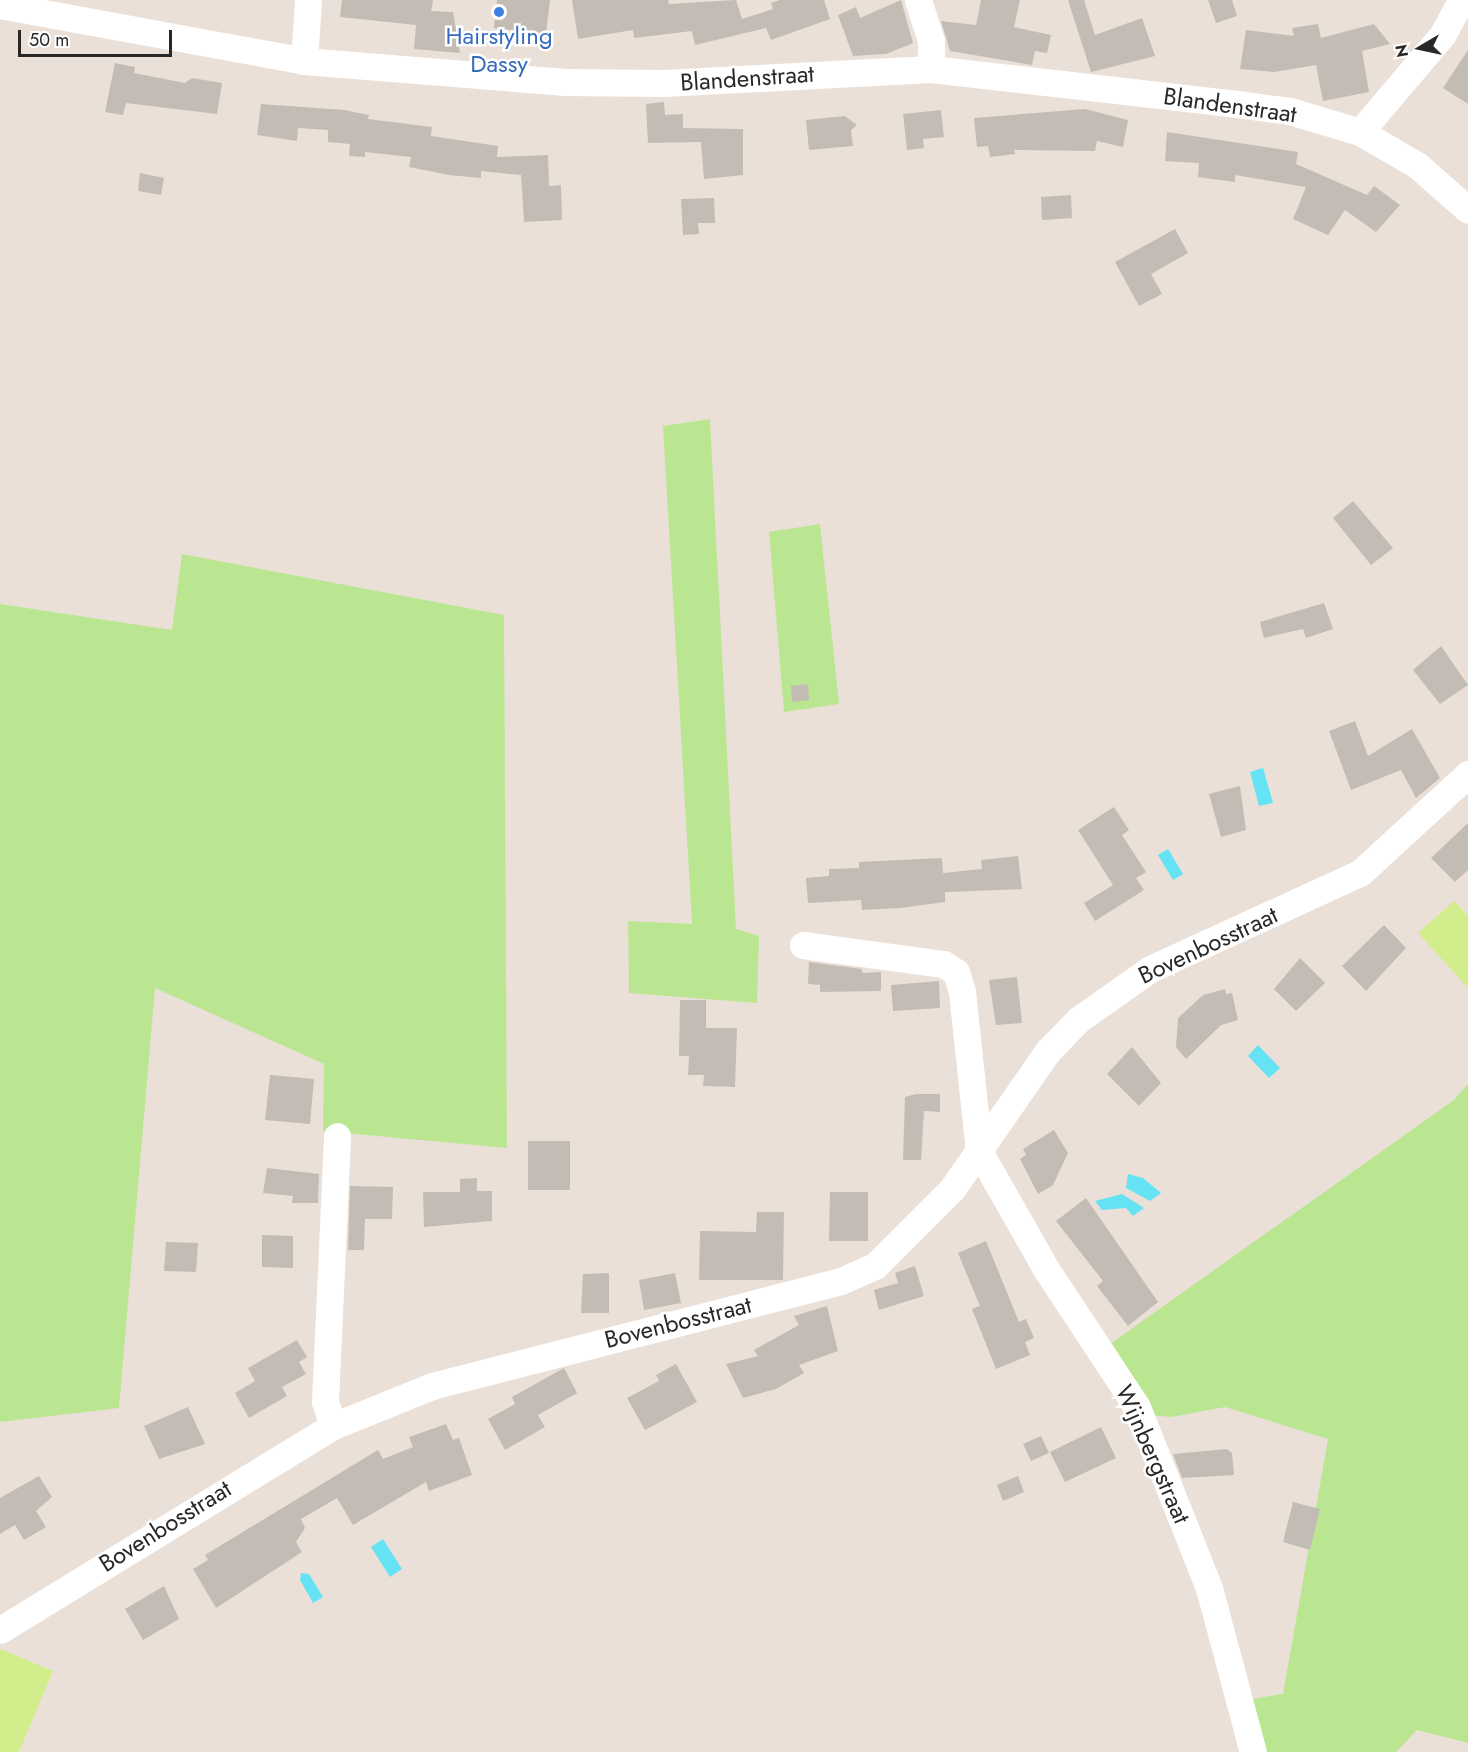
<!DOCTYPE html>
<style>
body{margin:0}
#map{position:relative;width:1468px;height:1752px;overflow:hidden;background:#ebe0d8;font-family:Jost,sans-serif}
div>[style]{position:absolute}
.green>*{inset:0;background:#bae691}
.pitch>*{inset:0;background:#d2ee8c}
.water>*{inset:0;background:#65e2f4}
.building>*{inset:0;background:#c2bcb4}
.minor>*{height:27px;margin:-13.5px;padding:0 13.5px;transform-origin:13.5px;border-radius:13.5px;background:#fff}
.dots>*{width:16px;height:16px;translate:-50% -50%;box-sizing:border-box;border:3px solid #fff;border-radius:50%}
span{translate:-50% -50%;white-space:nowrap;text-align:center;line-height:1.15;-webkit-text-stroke:5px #fff;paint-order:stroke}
.shop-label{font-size:24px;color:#366cbe}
.street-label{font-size:24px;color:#282828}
.north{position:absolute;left:1390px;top:18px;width:60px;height:60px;-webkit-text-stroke:4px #fff;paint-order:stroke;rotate:261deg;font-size:16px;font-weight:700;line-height:24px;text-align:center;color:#282828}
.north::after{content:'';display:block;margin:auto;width:21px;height:27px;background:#282828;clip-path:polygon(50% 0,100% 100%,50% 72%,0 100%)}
.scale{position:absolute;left:18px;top:30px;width:154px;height:27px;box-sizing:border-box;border:3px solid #282828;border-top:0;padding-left:8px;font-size:18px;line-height:21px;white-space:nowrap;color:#282828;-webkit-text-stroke:4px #fff;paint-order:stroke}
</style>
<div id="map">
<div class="green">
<div style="clip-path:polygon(710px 419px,736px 929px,759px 936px,757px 1003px,629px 993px,628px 921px,692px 924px,663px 426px)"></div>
<div style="clip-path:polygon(820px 524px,839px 704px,784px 712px,769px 532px)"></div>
<div style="clip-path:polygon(182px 554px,504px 615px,507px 1148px,323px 1131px,324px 1064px,155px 988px,119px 1408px,0 1422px,0 604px,172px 630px)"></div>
<div style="clip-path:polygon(1468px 1084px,1468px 1743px,1417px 1730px,1396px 1752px,1262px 1752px,1252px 1699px,1283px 1694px,1328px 1439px,1225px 1407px,1171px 1417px,1150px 1415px,1110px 1344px,1454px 1100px)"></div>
</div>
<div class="pitch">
<div style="clip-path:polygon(1454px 901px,1468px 916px,1468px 988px,1418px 933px)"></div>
<div style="clip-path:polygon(0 1649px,53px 1671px,19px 1752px,0 1752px)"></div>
</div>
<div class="water">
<div style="clip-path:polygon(1263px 768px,1273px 803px,1259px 806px,1250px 772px)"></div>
<div style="clip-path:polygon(1168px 849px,1183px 874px,1173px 880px,1158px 855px)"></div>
<div style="clip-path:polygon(1258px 1045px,1280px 1068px,1269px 1078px,1248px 1056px)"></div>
<div style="clip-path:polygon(1128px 1174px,1143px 1178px,1161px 1193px,1150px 1201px,1126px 1188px)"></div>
<div style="clip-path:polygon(1122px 1194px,1144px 1208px,1133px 1216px,1126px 1208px,1102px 1210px,1095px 1201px)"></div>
<div style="clip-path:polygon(383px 1539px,402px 1569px,390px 1577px,371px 1547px)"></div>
<div style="clip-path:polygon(301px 1573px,309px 1574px,323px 1597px,313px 1603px,300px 1580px)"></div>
</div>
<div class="building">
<div style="clip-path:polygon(342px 0,433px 0,431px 11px,453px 12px,460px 53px,414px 49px,416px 25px,340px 17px)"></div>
<div style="clip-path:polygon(497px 0,550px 0,546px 34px,494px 28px)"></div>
<div style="clip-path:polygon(572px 0,668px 0,669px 4px,736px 0,742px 19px,773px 9px,771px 3px,780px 0,824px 0,830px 19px,771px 40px,766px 28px,695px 45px,692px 31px,634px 38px,633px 30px,578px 39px)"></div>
<div style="clip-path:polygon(901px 0,913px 43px,886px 54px,853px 56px,838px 15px,856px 7px,860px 18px)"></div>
<div style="clip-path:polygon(981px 0,1020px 0,1014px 27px,1051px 35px,1047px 53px,1035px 51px,1032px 65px,950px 51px,941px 21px,976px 25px)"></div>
<div style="clip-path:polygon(1068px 0,1084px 0,1095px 35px,1142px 18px,1155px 56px,1091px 72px)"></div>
<div style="clip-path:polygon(1208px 0,1232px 0,1237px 16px,1216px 23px)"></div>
<div style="clip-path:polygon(1318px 24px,1321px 38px,1374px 24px,1390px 44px,1362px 51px,1369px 92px,1323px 101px,1316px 65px,1274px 72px,1240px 69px,1246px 30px,1294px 36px,1292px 28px)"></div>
<div style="clip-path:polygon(1468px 50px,1468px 104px,1443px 88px)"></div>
<div style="clip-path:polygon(115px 63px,135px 67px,134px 73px,185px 83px,192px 78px,222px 83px,217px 114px,126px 103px,123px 115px,105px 112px)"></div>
<div style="clip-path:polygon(664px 102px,665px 115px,683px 114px,683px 128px,743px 129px,743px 175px,704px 179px,701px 142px,648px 143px,646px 104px)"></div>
<div style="clip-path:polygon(261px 104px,344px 110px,369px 115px,368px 119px,432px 127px,431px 136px,498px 146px,497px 157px,548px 155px,549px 186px,561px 185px,562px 220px,524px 222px,521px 175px,481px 171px,481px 178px,449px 175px,409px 167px,411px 157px,365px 152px,365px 157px,349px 156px,350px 144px,328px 142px,328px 130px,298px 128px,297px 141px,257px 135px)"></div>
<div style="clip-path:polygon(1085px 109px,1128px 120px,1123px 147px,1097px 141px,1095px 151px,1014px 150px,1015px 154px,990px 157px,988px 146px,977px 147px,974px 118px)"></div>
<div style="clip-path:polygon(941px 110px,944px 137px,923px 139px,924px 148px,907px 150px,903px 114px)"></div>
<div style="clip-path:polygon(845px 116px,857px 125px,851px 130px,853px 146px,809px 150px,806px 120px)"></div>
<div style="clip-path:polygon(1167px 132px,1298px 152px,1296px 164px,1367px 195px,1374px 186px,1400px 205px,1376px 232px,1345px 210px,1328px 235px,1293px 219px,1306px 187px,1235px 175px,1235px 182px,1198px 177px,1199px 163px,1165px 161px)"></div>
<div style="clip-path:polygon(140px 173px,164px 178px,161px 195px,138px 191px)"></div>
<div style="clip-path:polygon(1071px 195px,1072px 218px,1042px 220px,1041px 197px)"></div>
<div style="clip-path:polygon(714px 198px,715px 223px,698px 223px,699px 234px,683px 235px,681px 199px)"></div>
<div style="clip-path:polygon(1175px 229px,1188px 253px,1151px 274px,1162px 294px,1139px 306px,1115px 262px)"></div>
<div style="clip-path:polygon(1353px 501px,1393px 548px,1371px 565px,1333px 518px)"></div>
<div style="clip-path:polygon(1324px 603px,1333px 629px,1306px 638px,1303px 629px,1264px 638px,1260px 622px)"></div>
<div style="clip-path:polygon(1441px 646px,1468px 685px,1440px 704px,1413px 670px)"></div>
<div style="clip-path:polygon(808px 684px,809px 700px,792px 702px,791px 686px)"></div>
<div style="clip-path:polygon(1355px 721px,1368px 756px,1412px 729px,1440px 778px,1416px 798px,1401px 770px,1351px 790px,1329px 731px)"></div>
<div style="clip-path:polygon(1240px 786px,1246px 830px,1221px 837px,1209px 794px)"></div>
<div style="clip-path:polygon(1114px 807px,1129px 830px,1122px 835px,1146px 872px,1136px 878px,1144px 890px,1095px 921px,1084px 903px,1113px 885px,1078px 830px)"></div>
<div style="clip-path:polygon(1468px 823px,1468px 870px,1455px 882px,1431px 858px)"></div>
<div style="clip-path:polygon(1018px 856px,1022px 889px,945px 892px,945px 902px,900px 908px,862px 910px,861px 900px,808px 903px,806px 878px,829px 876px,829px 869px,859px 868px,859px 862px,942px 858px,943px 873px,982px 869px,981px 860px)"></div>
<div style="clip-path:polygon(1384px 925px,1406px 948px,1366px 991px,1342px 966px)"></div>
<div style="clip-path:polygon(1300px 958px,1325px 983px,1296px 1011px,1274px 989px)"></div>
<div style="clip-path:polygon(809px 962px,862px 969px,862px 973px,881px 972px,881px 991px,820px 992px,820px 985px,808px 984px)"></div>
<div style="clip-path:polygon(1017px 977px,1022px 1023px,996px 1025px,989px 980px)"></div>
<div style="clip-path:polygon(939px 981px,940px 1008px,893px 1011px,891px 985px)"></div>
<div style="clip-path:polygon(1225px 989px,1226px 994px,1232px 993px,1238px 1020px,1221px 1025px,1186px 1059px,1176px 1047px,1178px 1018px,1203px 995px)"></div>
<div style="clip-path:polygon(680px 1000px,706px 1000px,706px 1028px,737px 1028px,735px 1087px,703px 1086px,704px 1075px,688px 1075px,689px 1056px,679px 1056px)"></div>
<div style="clip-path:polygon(1132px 1047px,1161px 1083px,1139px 1106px,1107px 1074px)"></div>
<div style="clip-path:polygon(270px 1075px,314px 1079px,310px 1124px,265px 1120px)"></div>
<div style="clip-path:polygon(916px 1094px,940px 1094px,940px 1112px,924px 1111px,921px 1160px,903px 1160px,905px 1097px)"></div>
<div style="clip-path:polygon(1054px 1130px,1068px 1153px,1053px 1185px,1038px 1194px,1020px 1159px,1026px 1155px,1023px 1149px)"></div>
<div style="clip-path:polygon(528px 1141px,570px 1141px,570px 1190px,528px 1190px)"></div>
<div style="clip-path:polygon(267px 1168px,319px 1174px,318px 1203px,292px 1203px,293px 1196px,263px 1193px)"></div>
<div style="clip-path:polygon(477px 1178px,477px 1191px,492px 1191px,492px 1221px,424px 1227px,423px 1192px,460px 1192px,460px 1179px)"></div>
<div style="clip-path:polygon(350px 1186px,393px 1187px,392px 1219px,365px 1219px,364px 1250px,348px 1250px)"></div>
<div style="clip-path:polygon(830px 1192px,868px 1192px,868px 1241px,829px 1241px)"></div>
<div style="clip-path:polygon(1086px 1198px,1158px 1302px,1128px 1326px,1097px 1286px,1103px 1281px,1056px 1221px)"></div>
<div style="clip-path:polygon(757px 1212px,784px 1212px,783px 1280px,699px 1280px,700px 1231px,756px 1232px)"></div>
<div style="clip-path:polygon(262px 1235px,293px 1236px,293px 1268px,262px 1267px)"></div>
<div style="clip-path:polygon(986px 1241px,1019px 1322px,1026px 1319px,1034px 1338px,1025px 1342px,1030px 1355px,996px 1369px,972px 1309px,980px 1306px,958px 1253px)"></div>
<div style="clip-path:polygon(166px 1242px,198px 1243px,196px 1272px,164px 1271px)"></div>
<div style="clip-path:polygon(915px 1266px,924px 1296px,879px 1310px,874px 1290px,898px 1283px,895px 1273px)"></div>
<div style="clip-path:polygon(609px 1273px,609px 1313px,581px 1313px,583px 1274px)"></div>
<div style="clip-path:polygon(675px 1273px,681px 1303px,644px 1310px,639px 1280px)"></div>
<div style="clip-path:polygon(827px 1306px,838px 1351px,799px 1365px,804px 1373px,776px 1389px,743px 1398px,726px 1364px,758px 1356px,754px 1350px,799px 1325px,794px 1316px)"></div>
<div style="clip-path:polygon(297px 1340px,307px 1357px,299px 1362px,306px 1374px,282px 1387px,287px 1396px,249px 1418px,235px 1393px,255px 1381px,248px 1368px)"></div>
<div style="clip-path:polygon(676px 1364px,697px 1402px,645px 1430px,627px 1398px,659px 1381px,656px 1375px)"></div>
<div style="clip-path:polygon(564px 1368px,577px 1393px,538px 1415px,545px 1427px,505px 1450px,488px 1419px,515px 1404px,512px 1397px)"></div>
<div style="clip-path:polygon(188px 1407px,205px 1444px,159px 1459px,144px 1426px)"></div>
<div style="clip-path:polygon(446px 1424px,453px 1440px,459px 1438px,472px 1475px,429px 1491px,426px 1482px,353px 1525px,337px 1498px,301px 1519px,305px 1528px,296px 1542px,302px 1552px,216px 1608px,193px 1569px,208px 1560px,205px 1555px,378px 1450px,383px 1459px,413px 1447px,409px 1437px)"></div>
<div style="clip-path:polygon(1101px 1427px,1116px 1458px,1065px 1482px,1050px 1452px)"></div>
<div style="clip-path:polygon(1041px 1436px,1049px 1453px,1031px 1461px,1023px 1444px)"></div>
<div style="clip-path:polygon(1227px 1449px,1232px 1453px,1234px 1475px,1182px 1478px,1173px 1454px)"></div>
<div style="clip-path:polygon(39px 1476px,52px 1497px,36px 1511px,46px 1527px,24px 1540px,15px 1525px,0 1534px,0 1498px)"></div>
<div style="clip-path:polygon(1018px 1476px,1024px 1492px,1003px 1501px,997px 1485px)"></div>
<div style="clip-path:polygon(1293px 1502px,1320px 1509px,1310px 1550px,1283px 1542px)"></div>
<div style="clip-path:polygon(164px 1586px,179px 1619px,143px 1640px,125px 1609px)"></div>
</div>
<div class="minor">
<div style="left:918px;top:0;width:43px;rotate:72.4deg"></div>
<div style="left:931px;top:41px;width:28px;rotate:90deg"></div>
<div style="left:0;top:5px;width:309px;rotate:10.4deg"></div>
<div style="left:304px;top:61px;width:262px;rotate:4.6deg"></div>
<div style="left:565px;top:82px;width:99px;rotate:0.6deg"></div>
<div style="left:664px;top:83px;width:267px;rotate:-3deg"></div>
<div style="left:931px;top:69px;width:308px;rotate:6.5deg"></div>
<div style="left:1237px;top:104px;width:53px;rotate:7.5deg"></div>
<div style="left:1290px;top:111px;width:73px;rotate:16.7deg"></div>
<div style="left:1360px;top:132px;width:66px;rotate:30.1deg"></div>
<div style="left:1417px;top:165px;width:68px;rotate:41.4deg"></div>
<div style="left:304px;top:61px;width:61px;rotate:-86.2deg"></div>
<div style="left:1360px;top:132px;width:128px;rotate:-49.7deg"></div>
<div style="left:1443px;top:34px;width:38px;rotate:-62deg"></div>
<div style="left:803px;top:945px;width:142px;rotate:7.7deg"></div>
<div style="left:944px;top:964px;width:14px;rotate:34deg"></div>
<div style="left:956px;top:972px;width:21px;rotate:73deg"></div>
<div style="left:962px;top:992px;width:160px;rotate:83.9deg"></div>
<div style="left:979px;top:1151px;width:136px;rotate:60.4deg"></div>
<div style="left:1046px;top:1269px;width:165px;rotate:56.6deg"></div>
<div style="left:1137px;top:1407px;width:195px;rotate:68.3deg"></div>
<div style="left:1209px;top:1588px;width:170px;rotate:75deg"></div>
<div style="left:333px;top:1426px;width:25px;rotate:-108deg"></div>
<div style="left:325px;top:1402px;width:266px;rotate:-87.4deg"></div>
<div style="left:0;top:1630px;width:391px;rotate:-31.5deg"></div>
<div style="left:333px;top:1426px;width:107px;rotate:-22deg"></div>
<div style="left:432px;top:1386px;width:422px;rotate:-14.4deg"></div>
<div style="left:841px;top:1281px;width:37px;rotate:-24deg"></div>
<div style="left:875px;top:1266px;width:109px;rotate:-45deg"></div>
<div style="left:952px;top:1189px;width:168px;rotate:-55.2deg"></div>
<div style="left:1048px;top:1051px;width:43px;rotate:-45.9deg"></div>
<div style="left:1078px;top:1020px;width:88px;rotate:-35.3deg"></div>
<div style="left:1150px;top:969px;width:231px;rotate:-24.6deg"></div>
<div style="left:1360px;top:873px;width:147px;rotate:-42.5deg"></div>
</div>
<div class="dots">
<div style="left:499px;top:12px;background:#3f7fe0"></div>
</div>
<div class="shop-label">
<span style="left:499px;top:50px">Hairstyling<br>Dassy</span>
</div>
<div class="street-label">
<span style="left:747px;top:78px;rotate:-4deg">Blandenstraat</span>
<span style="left:1230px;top:105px;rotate:8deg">Blandenstraat</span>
<span style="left:1208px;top:945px;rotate:-25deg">Bovenbosstraat</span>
<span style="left:678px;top:1322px;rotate:-14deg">Bovenbosstraat</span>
<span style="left:1153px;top:1454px;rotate:66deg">Wijnbergstraat</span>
<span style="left:165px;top:1526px;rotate:-32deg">Bovenbosstraat</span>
</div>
<div class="north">N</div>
<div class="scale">50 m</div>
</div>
